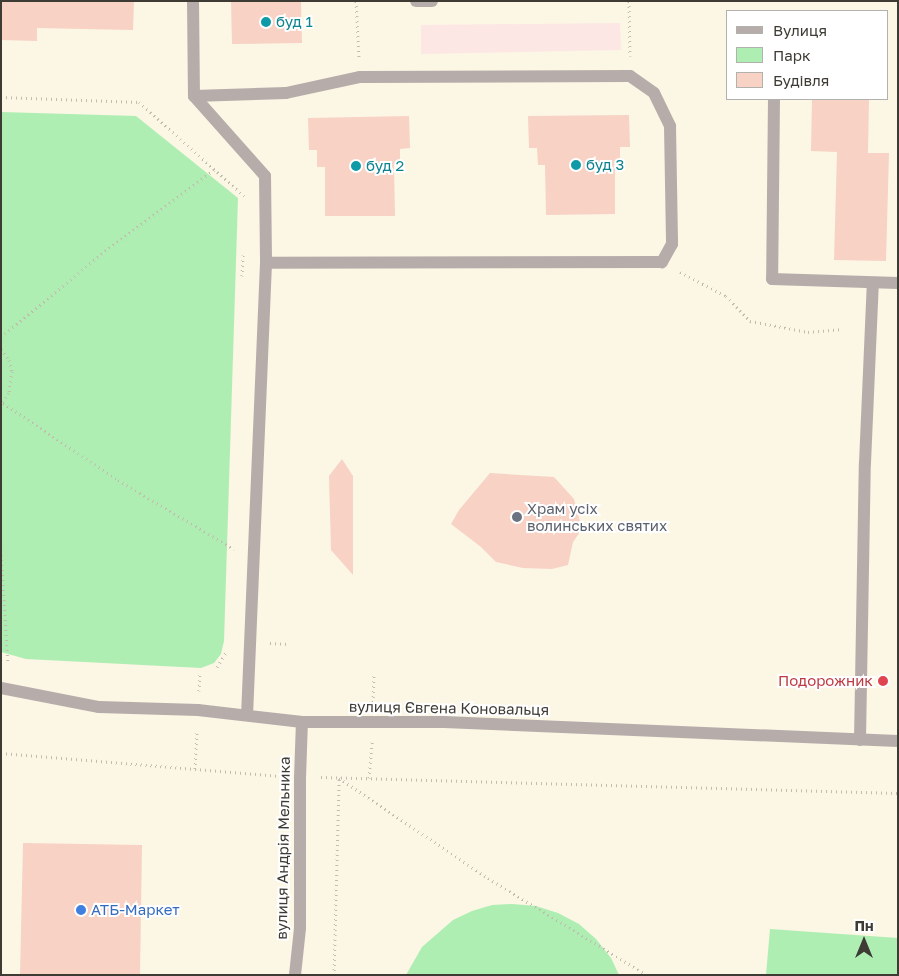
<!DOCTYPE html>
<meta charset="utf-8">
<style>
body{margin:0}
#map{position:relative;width:899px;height:976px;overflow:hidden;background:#fcf6e4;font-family:"Golos Text",sans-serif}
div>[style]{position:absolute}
.industrial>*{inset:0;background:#fce7e4}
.green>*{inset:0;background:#aeeeb3}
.building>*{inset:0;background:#f7d2c5}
.path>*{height:3px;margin-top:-1.5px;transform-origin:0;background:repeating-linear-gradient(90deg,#c1bcad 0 1px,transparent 0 5px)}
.minor>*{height:12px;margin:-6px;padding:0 6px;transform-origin:6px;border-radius:6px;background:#b6adab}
.dots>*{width:14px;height:14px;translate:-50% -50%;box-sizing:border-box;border:2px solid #fff;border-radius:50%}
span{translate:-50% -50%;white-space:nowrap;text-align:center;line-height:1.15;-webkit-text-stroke:4px #fff;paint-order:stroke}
.culture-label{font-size:15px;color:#0d838f}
.left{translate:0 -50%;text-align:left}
.worship-label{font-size:15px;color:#5b616d}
.health-label{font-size:15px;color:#be3a42}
.right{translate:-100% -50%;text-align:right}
.street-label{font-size:15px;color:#3e3b34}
.shop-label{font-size:15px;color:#366cbe}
.frame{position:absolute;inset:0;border:2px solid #3e3b34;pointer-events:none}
.legend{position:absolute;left:726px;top:10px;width:162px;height:90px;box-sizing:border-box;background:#fff;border:1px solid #b2b1ae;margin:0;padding:6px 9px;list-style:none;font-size:15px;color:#3e3b34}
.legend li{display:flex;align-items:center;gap:10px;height:25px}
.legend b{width:25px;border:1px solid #b2b1ae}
.north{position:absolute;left:839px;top:916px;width:50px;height:50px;-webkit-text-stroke:4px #fff;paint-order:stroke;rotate:0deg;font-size:14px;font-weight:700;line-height:20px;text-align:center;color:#3e3b34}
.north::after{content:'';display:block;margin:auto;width:18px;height:22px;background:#3e3b34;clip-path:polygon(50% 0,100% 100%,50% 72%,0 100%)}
</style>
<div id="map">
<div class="industrial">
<div style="clip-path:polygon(620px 23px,621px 50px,421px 54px,421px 25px)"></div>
</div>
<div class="green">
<div style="clip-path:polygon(1px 112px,136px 116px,238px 198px,224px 641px,221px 654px,214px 663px,201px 668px,26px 659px,1px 652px)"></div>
<div style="clip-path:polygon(512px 904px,536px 906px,558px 913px,579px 924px,596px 939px,611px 958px,619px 975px,406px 975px,422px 947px,453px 920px,472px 911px,492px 905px)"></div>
<div style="clip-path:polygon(770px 929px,898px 938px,898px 975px,766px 975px)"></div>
</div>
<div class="building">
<div style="clip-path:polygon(1px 1px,134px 1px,133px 30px,37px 28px,37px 41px,1px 40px)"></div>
<div style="clip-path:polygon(231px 1px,301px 1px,302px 43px,232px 44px)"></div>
<div style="clip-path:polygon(812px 99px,869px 99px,868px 153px,889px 153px,886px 261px,834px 260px,837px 152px,811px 151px)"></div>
<div style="clip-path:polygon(629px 115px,630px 147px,620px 147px,620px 164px,615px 164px,615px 214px,546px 215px,545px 165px,538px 165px,537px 148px,529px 148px,528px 116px)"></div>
<div style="clip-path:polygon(409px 116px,410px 148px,400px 149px,400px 166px,394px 166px,395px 216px,325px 216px,325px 167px,317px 167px,317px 150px,309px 150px,308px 118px)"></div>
<div style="clip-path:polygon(342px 459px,353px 476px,353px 575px,331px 550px,329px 476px)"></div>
<div style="clip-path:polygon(490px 473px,554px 477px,574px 499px,582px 529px,573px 542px,568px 565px,552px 569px,523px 568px,496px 562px,481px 547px,451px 524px,459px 510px)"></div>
<div style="clip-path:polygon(23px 843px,142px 845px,140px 975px,20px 975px)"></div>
</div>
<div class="path">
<div style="left:356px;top:1px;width:57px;rotate:87deg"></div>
<div style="left:629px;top:1px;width:55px;rotate:89deg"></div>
<div style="left:1px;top:97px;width:138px;rotate:2.1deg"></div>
<div style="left:139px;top:102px;width:141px;rotate:41.8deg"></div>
<div style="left:680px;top:272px;width:52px;rotate:27.6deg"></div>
<div style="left:726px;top:296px;width:35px;rotate:46deg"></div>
<div style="left:750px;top:321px;width:59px;rotate:10.7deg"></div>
<div style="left:808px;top:332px;width:35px;rotate:-5deg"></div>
<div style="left:242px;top:276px;width:21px;rotate:-87deg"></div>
<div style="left:1px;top:337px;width:135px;rotate:-39.6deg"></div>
<div style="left:105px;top:251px;width:137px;rotate:-36.7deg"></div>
<div style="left:1px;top:349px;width:14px;rotate:54deg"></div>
<div style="left:9px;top:360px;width:11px;rotate:75deg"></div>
<div style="left:12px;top:371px;width:22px;rotate:98deg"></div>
<div style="left:9px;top:393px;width:14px;rotate:124deg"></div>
<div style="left:3px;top:403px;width:138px;rotate:33.8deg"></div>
<div style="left:118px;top:480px;width:135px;rotate:30.7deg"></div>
<div style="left:1px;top:550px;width:114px;rotate:86.5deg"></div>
<div style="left:270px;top:643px;width:19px;rotate:3deg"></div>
<div style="left:217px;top:667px;width:19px;rotate:-58deg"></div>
<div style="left:199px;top:691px;width:17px;rotate:-87deg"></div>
<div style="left:373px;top:702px;width:27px;rotate:-88deg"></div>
<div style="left:1px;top:753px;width:280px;rotate:4.7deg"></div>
<div style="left:195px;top:769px;width:39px;rotate:-87deg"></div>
<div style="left:321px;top:777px;width:577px;rotate:1.59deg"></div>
<div style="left:339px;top:778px;width:179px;rotate:33.9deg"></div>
<div style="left:488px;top:878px;width:186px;rotate:31.4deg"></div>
<div style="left:369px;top:778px;width:37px;rotate:-85deg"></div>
<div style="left:334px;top:975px;width:197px;rotate:-88.5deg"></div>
</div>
<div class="minor">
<div style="left:193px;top:1px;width:95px;rotate:89.4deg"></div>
<div style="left:194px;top:96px;width:107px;rotate:48.4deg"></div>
<div style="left:265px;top:176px;width:87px;rotate:89.3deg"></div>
<div style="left:266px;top:263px;width:451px;rotate:92.4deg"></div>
<div style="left:416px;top:1px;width:16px"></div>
<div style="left:194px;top:96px;width:92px;rotate:-1.9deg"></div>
<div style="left:286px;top:93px;width:76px;rotate:-12.2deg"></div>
<div style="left:360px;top:77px;width:270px;rotate:-0.2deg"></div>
<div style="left:630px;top:76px;width:29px;rotate:35deg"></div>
<div style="left:654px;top:93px;width:37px;rotate:64deg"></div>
<div style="left:670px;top:126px;width:118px;rotate:89deg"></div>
<div style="left:672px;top:244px;width:21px;rotate:119deg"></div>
<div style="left:662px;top:262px;width:396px;rotate:179.9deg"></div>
<div style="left:774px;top:99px;width:180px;rotate:90.6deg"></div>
<div style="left:772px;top:279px;width:126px;rotate:1.8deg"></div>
<div style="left:1px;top:688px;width:100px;rotate:11deg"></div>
<div style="left:99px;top:707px;width:99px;rotate:1.7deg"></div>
<div style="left:198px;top:710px;width:105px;rotate:6.6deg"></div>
<div style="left:302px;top:722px;width:142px"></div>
<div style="left:444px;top:722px;width:454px;rotate:2.4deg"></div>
<div style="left:860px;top:740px;width:277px;rotate:-89deg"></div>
<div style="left:865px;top:463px;width:180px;rotate:-87.5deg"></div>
<div style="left:295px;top:975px;width:47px;rotate:-83.9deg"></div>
<div style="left:300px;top:928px;width:150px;rotate:-90deg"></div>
<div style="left:300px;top:778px;width:56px;rotate:-88deg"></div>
</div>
<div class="dots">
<div style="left:266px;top:22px;background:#0f9aa8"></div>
<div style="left:576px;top:165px;background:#0f9aa8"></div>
<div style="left:356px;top:166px;background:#0f9aa8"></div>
<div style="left:517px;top:517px;background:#6b7280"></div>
<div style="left:883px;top:681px;background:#e0444e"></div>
<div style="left:81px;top:910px;background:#3f7fe0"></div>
</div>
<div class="culture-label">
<span class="left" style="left:276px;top:22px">буд 1</span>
<span class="left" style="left:586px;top:165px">буд 3</span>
<span class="left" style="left:366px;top:166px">буд 2</span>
</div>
<div class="worship-label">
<span class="left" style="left:527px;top:517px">Храм усіх<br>волинських святих</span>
</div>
<div class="health-label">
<span class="right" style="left:873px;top:681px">Подорожник</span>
</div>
<div class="street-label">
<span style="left:449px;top:708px;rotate:1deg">вулиця Євгена Коновальця</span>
<span style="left:283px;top:848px;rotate:-89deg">вулиця Андрія Мельника</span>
</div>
<div class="shop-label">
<span class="left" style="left:91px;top:910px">АТБ-Маркет</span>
</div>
<div class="frame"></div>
<ul class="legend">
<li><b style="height:6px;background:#b6adab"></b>Вулиця</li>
<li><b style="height:14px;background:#aeeeb3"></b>Парк</li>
<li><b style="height:14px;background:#f7d2c5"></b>Будівля</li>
</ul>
<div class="north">Пн</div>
</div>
